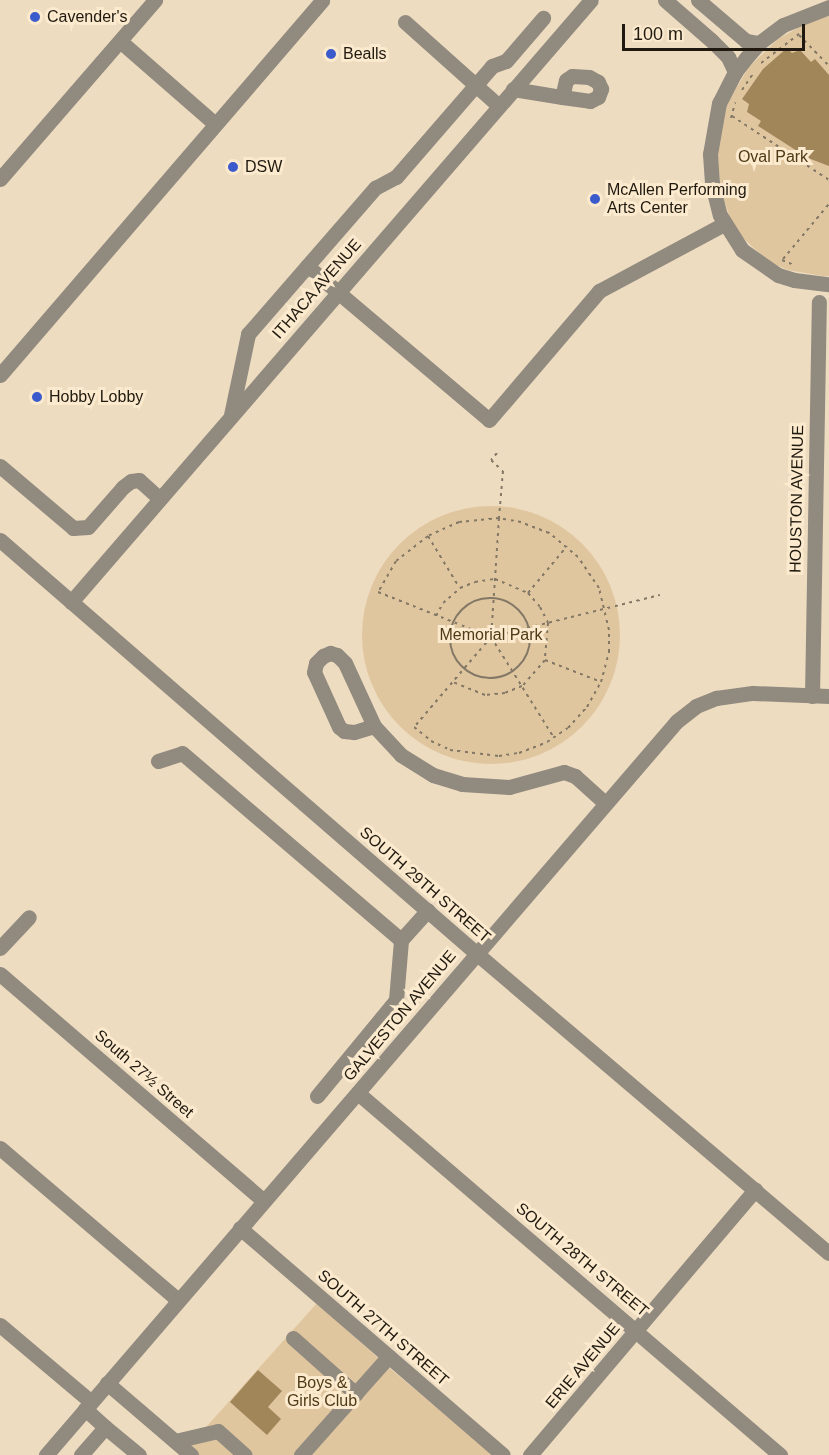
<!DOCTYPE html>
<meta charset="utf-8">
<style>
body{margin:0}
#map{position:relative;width:829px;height:1455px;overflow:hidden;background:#eedcc1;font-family:Helvetica,sans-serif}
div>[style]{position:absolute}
.green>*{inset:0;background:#e0c69f}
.round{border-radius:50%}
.water>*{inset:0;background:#a1865a}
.path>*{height:2px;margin-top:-1px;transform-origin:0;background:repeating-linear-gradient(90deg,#837865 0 3px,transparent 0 7.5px)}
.path>.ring{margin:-1px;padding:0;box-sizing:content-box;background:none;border:2px solid #837865;border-radius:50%}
.minor>*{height:15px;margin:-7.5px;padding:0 7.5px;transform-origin:7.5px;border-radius:7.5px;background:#918a7f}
.dots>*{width:16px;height:16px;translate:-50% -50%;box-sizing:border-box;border:3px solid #fceace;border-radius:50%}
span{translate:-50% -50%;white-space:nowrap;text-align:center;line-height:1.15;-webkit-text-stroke:6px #fceace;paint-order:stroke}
.poi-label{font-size:16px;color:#1f190f}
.left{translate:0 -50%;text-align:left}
.park-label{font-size:16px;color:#4f3a16}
.street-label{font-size:16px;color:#1f190f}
.scale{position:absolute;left:622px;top:24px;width:183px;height:27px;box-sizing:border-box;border:3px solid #1f190f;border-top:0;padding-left:8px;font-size:18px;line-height:21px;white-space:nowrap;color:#1f190f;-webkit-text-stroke:4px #fceace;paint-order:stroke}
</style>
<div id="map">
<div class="green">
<div style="clip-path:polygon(829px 16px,829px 276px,823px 276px,788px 270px,769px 262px,743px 238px,731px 221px,721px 191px,717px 146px,721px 120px,730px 98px,749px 67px,778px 39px,810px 21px)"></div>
<div class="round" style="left:362px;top:506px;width:258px;height:258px"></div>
<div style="clip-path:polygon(317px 1303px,387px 1366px,493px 1455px,181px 1455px)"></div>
</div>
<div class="water">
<div style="clip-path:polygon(787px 48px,792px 53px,800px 50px,811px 62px,815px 59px,829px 75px,829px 166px,808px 158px,758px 126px,761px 121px,747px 112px,749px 104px,742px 99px,763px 69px)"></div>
<div style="clip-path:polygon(258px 1370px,282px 1391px,268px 1407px,281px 1419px,267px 1435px,230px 1402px)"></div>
</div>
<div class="path">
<div style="left:799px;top:35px;width:43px;rotate:45.9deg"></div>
<div style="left:761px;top:63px;width:48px;rotate:-37.3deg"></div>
<div style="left:742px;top:90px;width:22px;rotate:-56deg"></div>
<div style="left:732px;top:116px;width:116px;rotate:33.4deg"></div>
<div style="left:731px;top:118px;width:16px;rotate:-75deg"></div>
<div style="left:783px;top:259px;width:72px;rotate:-50.1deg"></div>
<div style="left:782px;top:260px;width:13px;rotate:23deg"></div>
<div style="left:497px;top:453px;width:9px;rotate:131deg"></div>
<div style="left:491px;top:460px;width:16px;rotate:43deg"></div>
<div style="left:503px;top:471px;width:47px;rotate:94.9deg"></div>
<div style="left:499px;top:518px;width:40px;rotate:174.3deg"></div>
<div style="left:459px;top:522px;width:34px;rotate:156deg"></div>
<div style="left:428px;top:536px;width:41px;rotate:142deg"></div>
<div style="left:396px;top:561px;width:36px;rotate:120deg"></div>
<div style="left:378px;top:592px;width:122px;rotate:21.7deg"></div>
<div style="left:491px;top:637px;width:174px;rotate:-14deg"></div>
<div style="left:428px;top:536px;width:60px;rotate:58.7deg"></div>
<div style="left:528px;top:593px;width:61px;rotate:-50.3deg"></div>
<div class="ring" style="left:450px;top:598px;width:78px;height:78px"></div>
<div style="left:436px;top:616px;width:15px;rotate:-62deg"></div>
<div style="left:443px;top:603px;width:23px;rotate:-41deg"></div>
<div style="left:460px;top:588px;width:16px;rotate:-22deg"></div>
<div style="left:475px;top:582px;width:20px;rotate:-9deg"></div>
<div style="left:495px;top:579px;width:36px;rotate:23deg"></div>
<div style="left:528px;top:593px;width:18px;rotate:49deg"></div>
<div style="left:540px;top:607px;width:18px;rotate:63deg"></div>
<div style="left:548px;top:623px;width:37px;rotate:95deg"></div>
<div style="left:545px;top:660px;width:35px;rotate:131deg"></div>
<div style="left:522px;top:686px;width:18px;rotate:158deg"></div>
<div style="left:505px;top:693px;width:20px;rotate:174deg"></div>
<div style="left:485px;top:695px;width:35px;rotate:-158deg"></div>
<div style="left:491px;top:637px;width:118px;rotate:130.5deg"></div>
<div style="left:414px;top:727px;width:22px;rotate:39deg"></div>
<div style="left:431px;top:741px;width:21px;rotate:25deg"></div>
<div style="left:450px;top:750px;width:49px;rotate:7deg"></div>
<div style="left:499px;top:756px;width:20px;rotate:-9deg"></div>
<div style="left:519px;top:753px;width:30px;rotate:-21deg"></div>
<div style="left:547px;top:742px;width:25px;rotate:-34deg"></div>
<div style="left:568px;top:728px;width:28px;rotate:-48deg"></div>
<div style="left:587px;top:707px;width:29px;rotate:-61deg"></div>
<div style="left:601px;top:682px;width:31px;rotate:-75deg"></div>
<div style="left:609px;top:652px;width:22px;rotate:-90deg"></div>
<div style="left:609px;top:630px;width:43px;rotate:-103.4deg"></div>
<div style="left:599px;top:588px;width:37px;rotate:-124deg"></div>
<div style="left:578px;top:557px;width:38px;rotate:-140deg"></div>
<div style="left:549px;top:533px;width:30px;rotate:-159deg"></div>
<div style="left:521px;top:522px;width:22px;rotate:-170deg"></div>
<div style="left:499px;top:518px;width:119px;rotate:93.8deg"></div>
<div style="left:491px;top:637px;width:119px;rotate:58deg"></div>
<div style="left:545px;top:660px;width:60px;rotate:21.4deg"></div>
</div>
<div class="minor">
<div style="left:665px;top:0;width:62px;rotate:41.1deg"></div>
<div style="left:712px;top:41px;width:23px;rotate:45deg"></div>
<div style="left:728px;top:57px;width:17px;rotate:65deg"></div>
<div style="left:698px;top:0;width:63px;rotate:40.5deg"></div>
<div style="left:746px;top:41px;width:13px;rotate:9deg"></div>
<div style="left:829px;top:7px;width:49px;rotate:158.6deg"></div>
<div style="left:783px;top:25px;width:30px;rotate:143deg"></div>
<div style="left:759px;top:43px;width:20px;rotate:131deg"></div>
<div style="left:746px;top:58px;width:18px;rotate:128deg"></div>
<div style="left:735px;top:72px;width:35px;rotate:117deg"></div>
<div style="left:719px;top:103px;width:52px;rotate:100deg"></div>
<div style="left:710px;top:154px;width:30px;rotate:86deg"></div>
<div style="left:712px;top:184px;width:32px;rotate:76deg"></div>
<div style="left:720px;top:215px;width:41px;rotate:57.8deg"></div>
<div style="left:742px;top:250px;width:44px;rotate:34.8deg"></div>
<div style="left:778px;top:275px;width:17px;rotate:17deg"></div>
<div style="left:794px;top:280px;width:35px;rotate:7deg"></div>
<div style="left:405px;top:22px;width:126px;rotate:41.8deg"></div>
<div style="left:120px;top:41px;width:126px;rotate:41.1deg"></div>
<div style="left:513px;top:89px;width:50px;rotate:9.3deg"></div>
<div style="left:562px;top:97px;width:28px;rotate:8deg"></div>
<div style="left:590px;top:101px;width:9px;rotate:-27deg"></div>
<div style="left:598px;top:97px;width:9px;rotate:-69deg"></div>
<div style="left:601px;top:89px;width:8px;rotate:-113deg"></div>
<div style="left:598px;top:82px;width:10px;rotate:-151deg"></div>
<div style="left:589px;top:77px;width:17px;rotate:-177deg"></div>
<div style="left:572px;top:76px;width:7px;rotate:146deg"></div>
<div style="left:566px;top:80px;width:17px;rotate:103deg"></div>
<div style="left:0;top:179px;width:237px;rotate:-49.1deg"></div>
<div style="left:307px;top:266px;width:238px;rotate:40.2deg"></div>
<div style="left:489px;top:420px;width:170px;rotate:-49.5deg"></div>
<div style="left:599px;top:291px;width:142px;rotate:-28.2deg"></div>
<div style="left:0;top:375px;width:494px;rotate:-49.3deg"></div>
<div style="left:231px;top:415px;width:83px;rotate:-78.1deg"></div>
<div style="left:248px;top:334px;width:194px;rotate:-49deg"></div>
<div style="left:375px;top:188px;width:24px;rotate:-28deg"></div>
<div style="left:396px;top:177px;width:147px;rotate:-49.1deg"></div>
<div style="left:492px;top:66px;width:15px;rotate:-20deg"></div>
<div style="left:506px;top:61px;width:57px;rotate:-49.3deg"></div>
<div style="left:0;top:466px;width:96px;rotate:40.3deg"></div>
<div style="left:73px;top:528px;width:15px;rotate:-4deg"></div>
<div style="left:88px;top:527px;width:53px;rotate:-48.8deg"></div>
<div style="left:123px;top:487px;width:10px;rotate:-37deg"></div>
<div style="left:131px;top:481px;width:8px;rotate:-7deg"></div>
<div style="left:139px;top:480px;width:28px;rotate:42deg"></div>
<div style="left:0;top:540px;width:630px;rotate:40.95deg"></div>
<div style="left:476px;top:953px;width:463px;rotate:40.4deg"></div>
<div style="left:71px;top:602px;width:795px;rotate:-49.18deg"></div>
<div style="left:812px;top:696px;width:394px;rotate:-89deg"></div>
<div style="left:374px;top:726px;width:21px;rotate:163deg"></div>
<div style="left:354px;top:732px;width:10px;rotate:-174deg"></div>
<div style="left:344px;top:731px;width:6px;rotate:-141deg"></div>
<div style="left:339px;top:727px;width:60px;rotate:-114.4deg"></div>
<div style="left:314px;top:672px;width:9px;rotate:-77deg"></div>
<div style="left:316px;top:663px;width:10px;rotate:-45deg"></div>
<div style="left:323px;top:656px;width:8px;rotate:-23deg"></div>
<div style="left:330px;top:653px;width:7px;rotate:16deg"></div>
<div style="left:337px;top:655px;width:11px;rotate:45deg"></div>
<div style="left:345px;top:663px;width:69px;rotate:65.3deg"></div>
<div style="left:374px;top:726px;width:40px;rotate:47deg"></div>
<div style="left:401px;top:755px;width:38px;rotate:32deg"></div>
<div style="left:433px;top:775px;width:30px;rotate:17deg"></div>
<div style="left:462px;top:784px;width:47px;rotate:3.7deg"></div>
<div style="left:509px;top:787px;width:57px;rotate:-15.3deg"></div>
<div style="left:564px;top:772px;width:12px;rotate:20deg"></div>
<div style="left:575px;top:776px;width:40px;rotate:42deg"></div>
<div style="left:158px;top:761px;width:25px;rotate:-18deg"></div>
<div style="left:182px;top:753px;width:288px;rotate:40.5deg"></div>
<div style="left:0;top:948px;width:42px;rotate:-46.9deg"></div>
<div style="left:0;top:974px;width:348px;rotate:40.7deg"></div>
<div style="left:359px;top:1094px;width:555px;rotate:40.61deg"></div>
<div style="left:317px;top:1096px;width:124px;rotate:-50.5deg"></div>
<div style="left:396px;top:1000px;width:60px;rotate:-85.2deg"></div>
<div style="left:401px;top:940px;width:40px;rotate:-48deg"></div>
<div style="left:0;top:1148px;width:234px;rotate:40.5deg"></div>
<div style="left:240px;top:1228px;width:347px;rotate:40.8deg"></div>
<div style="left:0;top:1325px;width:119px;rotate:40.2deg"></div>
<div style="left:293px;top:1338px;width:84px;rotate:41.6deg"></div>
<div style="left:107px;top:1383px;width:111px;rotate:40.6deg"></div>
<div style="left:105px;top:1427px;width:44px;rotate:39.5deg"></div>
<div style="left:175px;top:1441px;width:44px;rotate:-13.1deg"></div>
<div style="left:218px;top:1431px;width:36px;rotate:42deg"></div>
<div style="left:46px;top:1455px;width:968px;rotate:-49.32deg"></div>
<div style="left:677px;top:721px;width:24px;rotate:-38deg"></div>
<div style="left:696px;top:706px;width:22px;rotate:-22deg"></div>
<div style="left:716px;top:698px;width:37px;rotate:-8deg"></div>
<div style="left:753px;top:693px;width:76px;rotate:2.3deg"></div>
<div style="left:81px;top:1455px;width:37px;rotate:-49deg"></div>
<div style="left:105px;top:1427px;width:27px;rotate:-138deg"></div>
<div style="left:301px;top:1455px;width:132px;rotate:-48.4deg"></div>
<div style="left:530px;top:1455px;width:348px;rotate:-49.7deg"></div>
</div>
<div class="dots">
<div style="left:35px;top:17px;background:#3b5bcd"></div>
<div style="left:331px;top:54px;background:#3b5bcd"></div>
<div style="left:233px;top:167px;background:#3b5bcd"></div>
<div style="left:595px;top:199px;background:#3b5bcd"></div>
<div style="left:37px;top:397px;background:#3b5bcd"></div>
</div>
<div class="poi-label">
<span class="left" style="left:47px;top:17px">Cavender's</span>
<span class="left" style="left:343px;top:54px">Bealls</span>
<span class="left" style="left:245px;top:167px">DSW</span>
<span class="left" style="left:607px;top:199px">McAllen Performing<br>Arts Center</span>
<span class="left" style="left:49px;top:397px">Hobby Lobby</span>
</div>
<div class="park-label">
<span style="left:773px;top:157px">Oval Park</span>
<span style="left:491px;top:635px">Memorial Park</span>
<span style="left:322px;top:1392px">Boys &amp;<br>Girls Club</span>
</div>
<div class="street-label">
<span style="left:317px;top:289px;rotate:-49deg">ITHACA AVENUE</span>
<span style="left:797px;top:499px;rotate:-89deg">HOUSTON AVENUE</span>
<span style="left:425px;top:885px;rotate:41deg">SOUTH 29TH STREET</span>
<span style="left:400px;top:1016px;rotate:-50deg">GALVESTON AVENUE</span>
<span style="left:144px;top:1074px;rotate:41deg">South 27½ Street</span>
<span style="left:582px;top:1260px;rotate:40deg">SOUTH 28TH STREET</span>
<span style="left:383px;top:1328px;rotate:41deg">SOUTH 27TH STREET</span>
<span style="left:583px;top:1366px;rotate:-50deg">ERIE AVENUE</span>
</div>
<div class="scale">100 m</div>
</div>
